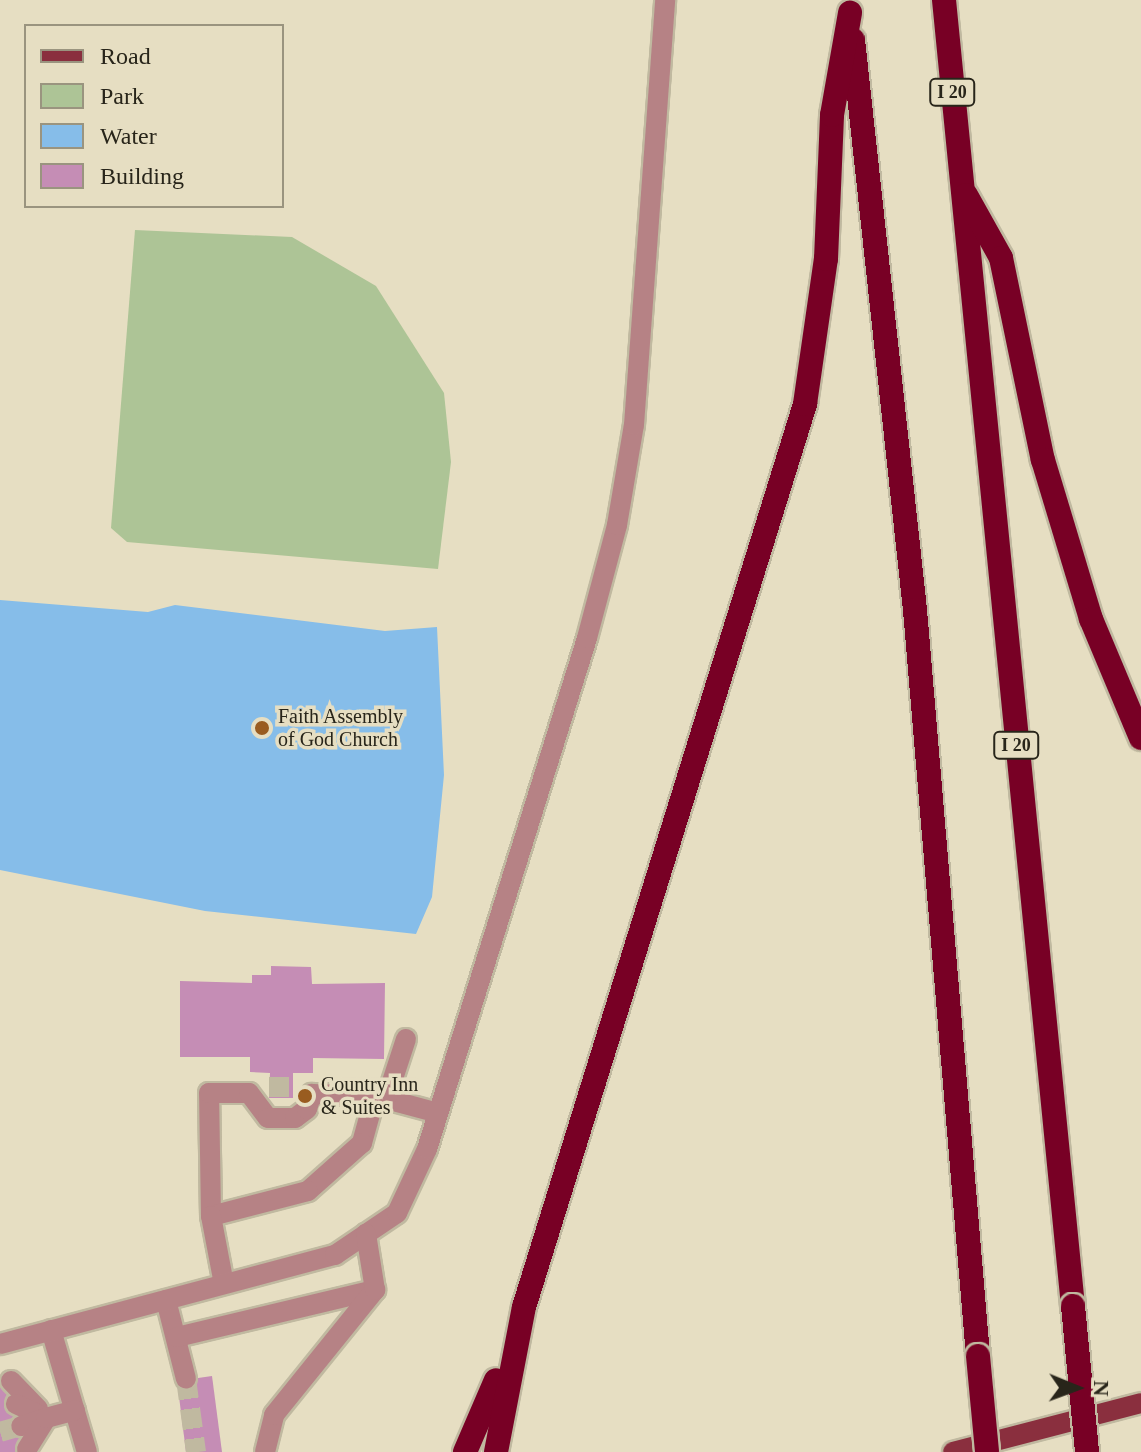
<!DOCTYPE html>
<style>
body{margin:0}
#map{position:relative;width:1141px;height:1452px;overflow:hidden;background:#e6dec2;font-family:"Times New Roman",serif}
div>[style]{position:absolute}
.green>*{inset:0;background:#adc496}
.water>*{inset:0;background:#86bde9}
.building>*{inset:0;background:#c58db5}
.minor-tunnel>*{height:20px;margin-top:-10px;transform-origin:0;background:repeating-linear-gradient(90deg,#c0b9a0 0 20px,transparent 0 30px)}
.roads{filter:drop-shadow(2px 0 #c0b9a0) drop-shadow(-2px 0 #c0b9a0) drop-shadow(0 2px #c0b9a0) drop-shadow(0 -2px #c0b9a0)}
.minor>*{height:20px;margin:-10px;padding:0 10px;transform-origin:10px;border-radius:10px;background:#b68285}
.major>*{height:20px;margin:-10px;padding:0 10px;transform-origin:10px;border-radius:10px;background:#8a2f3e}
.highway>*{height:24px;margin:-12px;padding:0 12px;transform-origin:12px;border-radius:12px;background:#780025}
.bridges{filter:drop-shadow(2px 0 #c0b9a0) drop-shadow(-2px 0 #c0b9a0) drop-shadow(0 2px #c0b9a0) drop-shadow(0 -2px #c0b9a0)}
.highway-bridge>*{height:24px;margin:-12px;padding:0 12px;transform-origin:12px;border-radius:12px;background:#780025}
.dots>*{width:22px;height:22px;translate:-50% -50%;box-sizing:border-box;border:4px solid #e6dec2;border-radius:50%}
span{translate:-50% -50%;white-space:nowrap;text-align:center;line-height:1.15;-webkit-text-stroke:7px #e6dec2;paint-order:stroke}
.shield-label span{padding:2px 6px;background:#e6dec2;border:2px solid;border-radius:6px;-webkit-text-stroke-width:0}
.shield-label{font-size:18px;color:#28251a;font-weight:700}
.poi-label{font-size:20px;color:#28251a}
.left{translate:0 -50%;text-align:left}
.legend{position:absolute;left:24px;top:24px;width:260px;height:184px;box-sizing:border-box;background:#e6dec2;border:2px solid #9a947f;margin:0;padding:10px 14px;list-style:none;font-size:24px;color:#28251a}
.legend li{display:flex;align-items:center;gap:16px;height:40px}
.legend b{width:40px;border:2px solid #9a947f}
.north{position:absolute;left:1037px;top:1348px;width:80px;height:80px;-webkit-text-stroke:6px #e6dec2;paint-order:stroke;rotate:91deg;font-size:22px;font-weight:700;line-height:32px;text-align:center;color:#28251a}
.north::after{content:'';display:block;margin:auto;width:28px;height:36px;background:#28251a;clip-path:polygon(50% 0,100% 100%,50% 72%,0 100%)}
</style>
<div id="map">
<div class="green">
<div style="clip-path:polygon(135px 230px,292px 237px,376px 286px,444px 393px,451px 462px,438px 569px,127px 542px,111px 528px)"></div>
</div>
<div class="water">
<div style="clip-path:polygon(0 600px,148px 612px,175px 605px,385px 631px,437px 627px,444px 775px,432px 897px,416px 934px,205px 911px,0 870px)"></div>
</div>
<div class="building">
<div style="clip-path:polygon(271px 966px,311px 967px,312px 984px,385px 983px,384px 1059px,313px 1058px,313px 1073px,293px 1073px,293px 1098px,269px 1098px,270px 1073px,250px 1072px,250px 1057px,180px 1057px,180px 981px,252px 983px,252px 975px,271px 975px)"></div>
<div style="clip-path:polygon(10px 1374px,27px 1452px,0 1452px,0 1376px)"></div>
<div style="clip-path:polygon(212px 1376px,222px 1452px,186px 1452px,177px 1381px)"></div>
</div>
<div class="minor-tunnel">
<div style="left:269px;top:1087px;width:24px"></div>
<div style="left:186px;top:1379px;width:74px;rotate:82.2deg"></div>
<div style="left:0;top:1432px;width:22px;rotate:-16deg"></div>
</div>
<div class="roads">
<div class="minor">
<div style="left:375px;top:1096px;width:65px;rotate:15.1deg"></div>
<div style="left:387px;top:1097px;width:61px;rotate:-71.9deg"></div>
<div style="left:211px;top:1216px;width:123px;rotate:-90.9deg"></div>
<div style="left:209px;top:1093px;width:40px"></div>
<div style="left:249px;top:1093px;width:31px;rotate:53deg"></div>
<div style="left:268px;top:1118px;width:27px"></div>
<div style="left:295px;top:1118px;width:15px;rotate:-37deg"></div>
<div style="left:307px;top:1109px;width:16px;rotate:-72deg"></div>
<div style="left:312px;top:1094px;width:63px;rotate:1.8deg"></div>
<div style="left:375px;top:1096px;width:49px;rotate:105.5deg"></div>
<div style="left:362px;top:1143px;width:72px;rotate:138.4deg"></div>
<div style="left:308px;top:1191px;width:100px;rotate:165.5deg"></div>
<div style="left:211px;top:1216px;width:69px;rotate:79.2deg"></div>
<div style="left:166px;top:1300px;width:81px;rotate:75.8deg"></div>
<div style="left:51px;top:1330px;width:127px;rotate:73.6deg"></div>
<div style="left:177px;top:1337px;width:204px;rotate:-13.4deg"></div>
<div style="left:0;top:1344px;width:347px;rotate:-14.9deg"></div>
<div style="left:335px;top:1255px;width:75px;rotate:-34.1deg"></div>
<div style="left:397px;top:1213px;width:71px;rotate:-64.9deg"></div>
<div style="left:427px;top:1149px;width:535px;rotate:-72.61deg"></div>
<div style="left:587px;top:638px;width:117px;rotate:-75.1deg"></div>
<div style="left:617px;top:525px;width:101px;rotate:-80.4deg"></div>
<div style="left:634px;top:425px;width:426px;rotate:-85.8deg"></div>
<div style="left:11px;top:1381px;width:39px;rotate:46deg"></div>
<div style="left:16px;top:1404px;width:33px;rotate:25deg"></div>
<div style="left:46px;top:1418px;width:26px;rotate:162deg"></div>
<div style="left:27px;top:1449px;width:36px;rotate:-58deg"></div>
<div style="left:46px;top:1418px;width:30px;rotate:-15deg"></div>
<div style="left:265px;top:1452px;width:38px;rotate:-76deg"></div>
<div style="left:274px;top:1415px;width:161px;rotate:-51.1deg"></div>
<div style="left:375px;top:1290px;width:57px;rotate:-99.1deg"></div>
</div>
<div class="major">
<div style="left:953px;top:1452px;width:194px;rotate:-14.6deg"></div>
</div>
<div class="highway">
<div style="left:944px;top:0;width:1312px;rotate:84.36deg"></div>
<div style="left:853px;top:40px;width:573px;rotate:83.79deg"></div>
<div style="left:915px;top:610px;width:749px;rotate:85.17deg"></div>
<div style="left:966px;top:195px;width:72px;rotate:60.9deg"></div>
<div style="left:1001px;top:258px;width:206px;rotate:78.3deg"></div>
<div style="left:1043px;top:460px;width:166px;rotate:73.2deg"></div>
<div style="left:1091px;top:619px;width:129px;rotate:67.2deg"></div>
<div style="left:465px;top:1452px;width:78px;rotate:-66.7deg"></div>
<div style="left:496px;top:1452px;width:148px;rotate:-79.1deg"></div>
<div style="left:524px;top:1307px;width:946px;rotate:-72.71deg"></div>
<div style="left:805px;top:404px;width:147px;rotate:-81.8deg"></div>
<div style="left:826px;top:259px;width:144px;rotate:-87.6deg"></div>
<div style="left:832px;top:115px;width:104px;rotate:-80deg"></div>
</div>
</div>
<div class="bridges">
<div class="highway-bridge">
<div style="left:1073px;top:1306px;width:147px;rotate:84.5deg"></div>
<div style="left:978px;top:1356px;width:96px;rotate:84.6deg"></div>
</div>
</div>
<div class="dots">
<div style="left:262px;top:728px;background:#995c20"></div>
<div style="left:305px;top:1096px;background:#995c20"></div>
</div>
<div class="shield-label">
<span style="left:952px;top:92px">I 20</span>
<span style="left:1016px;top:745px">I 20</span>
</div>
<div class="poi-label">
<span class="left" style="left:278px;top:728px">Faith Assembly<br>of God Church</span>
<span class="left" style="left:321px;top:1096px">Country Inn<br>&amp; Suites</span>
</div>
<ul class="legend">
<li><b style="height:10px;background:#8a2f3e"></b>Road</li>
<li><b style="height:22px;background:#adc496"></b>Park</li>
<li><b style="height:22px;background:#86bde9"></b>Water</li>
<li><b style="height:22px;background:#c58db5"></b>Building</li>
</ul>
<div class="north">N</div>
</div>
